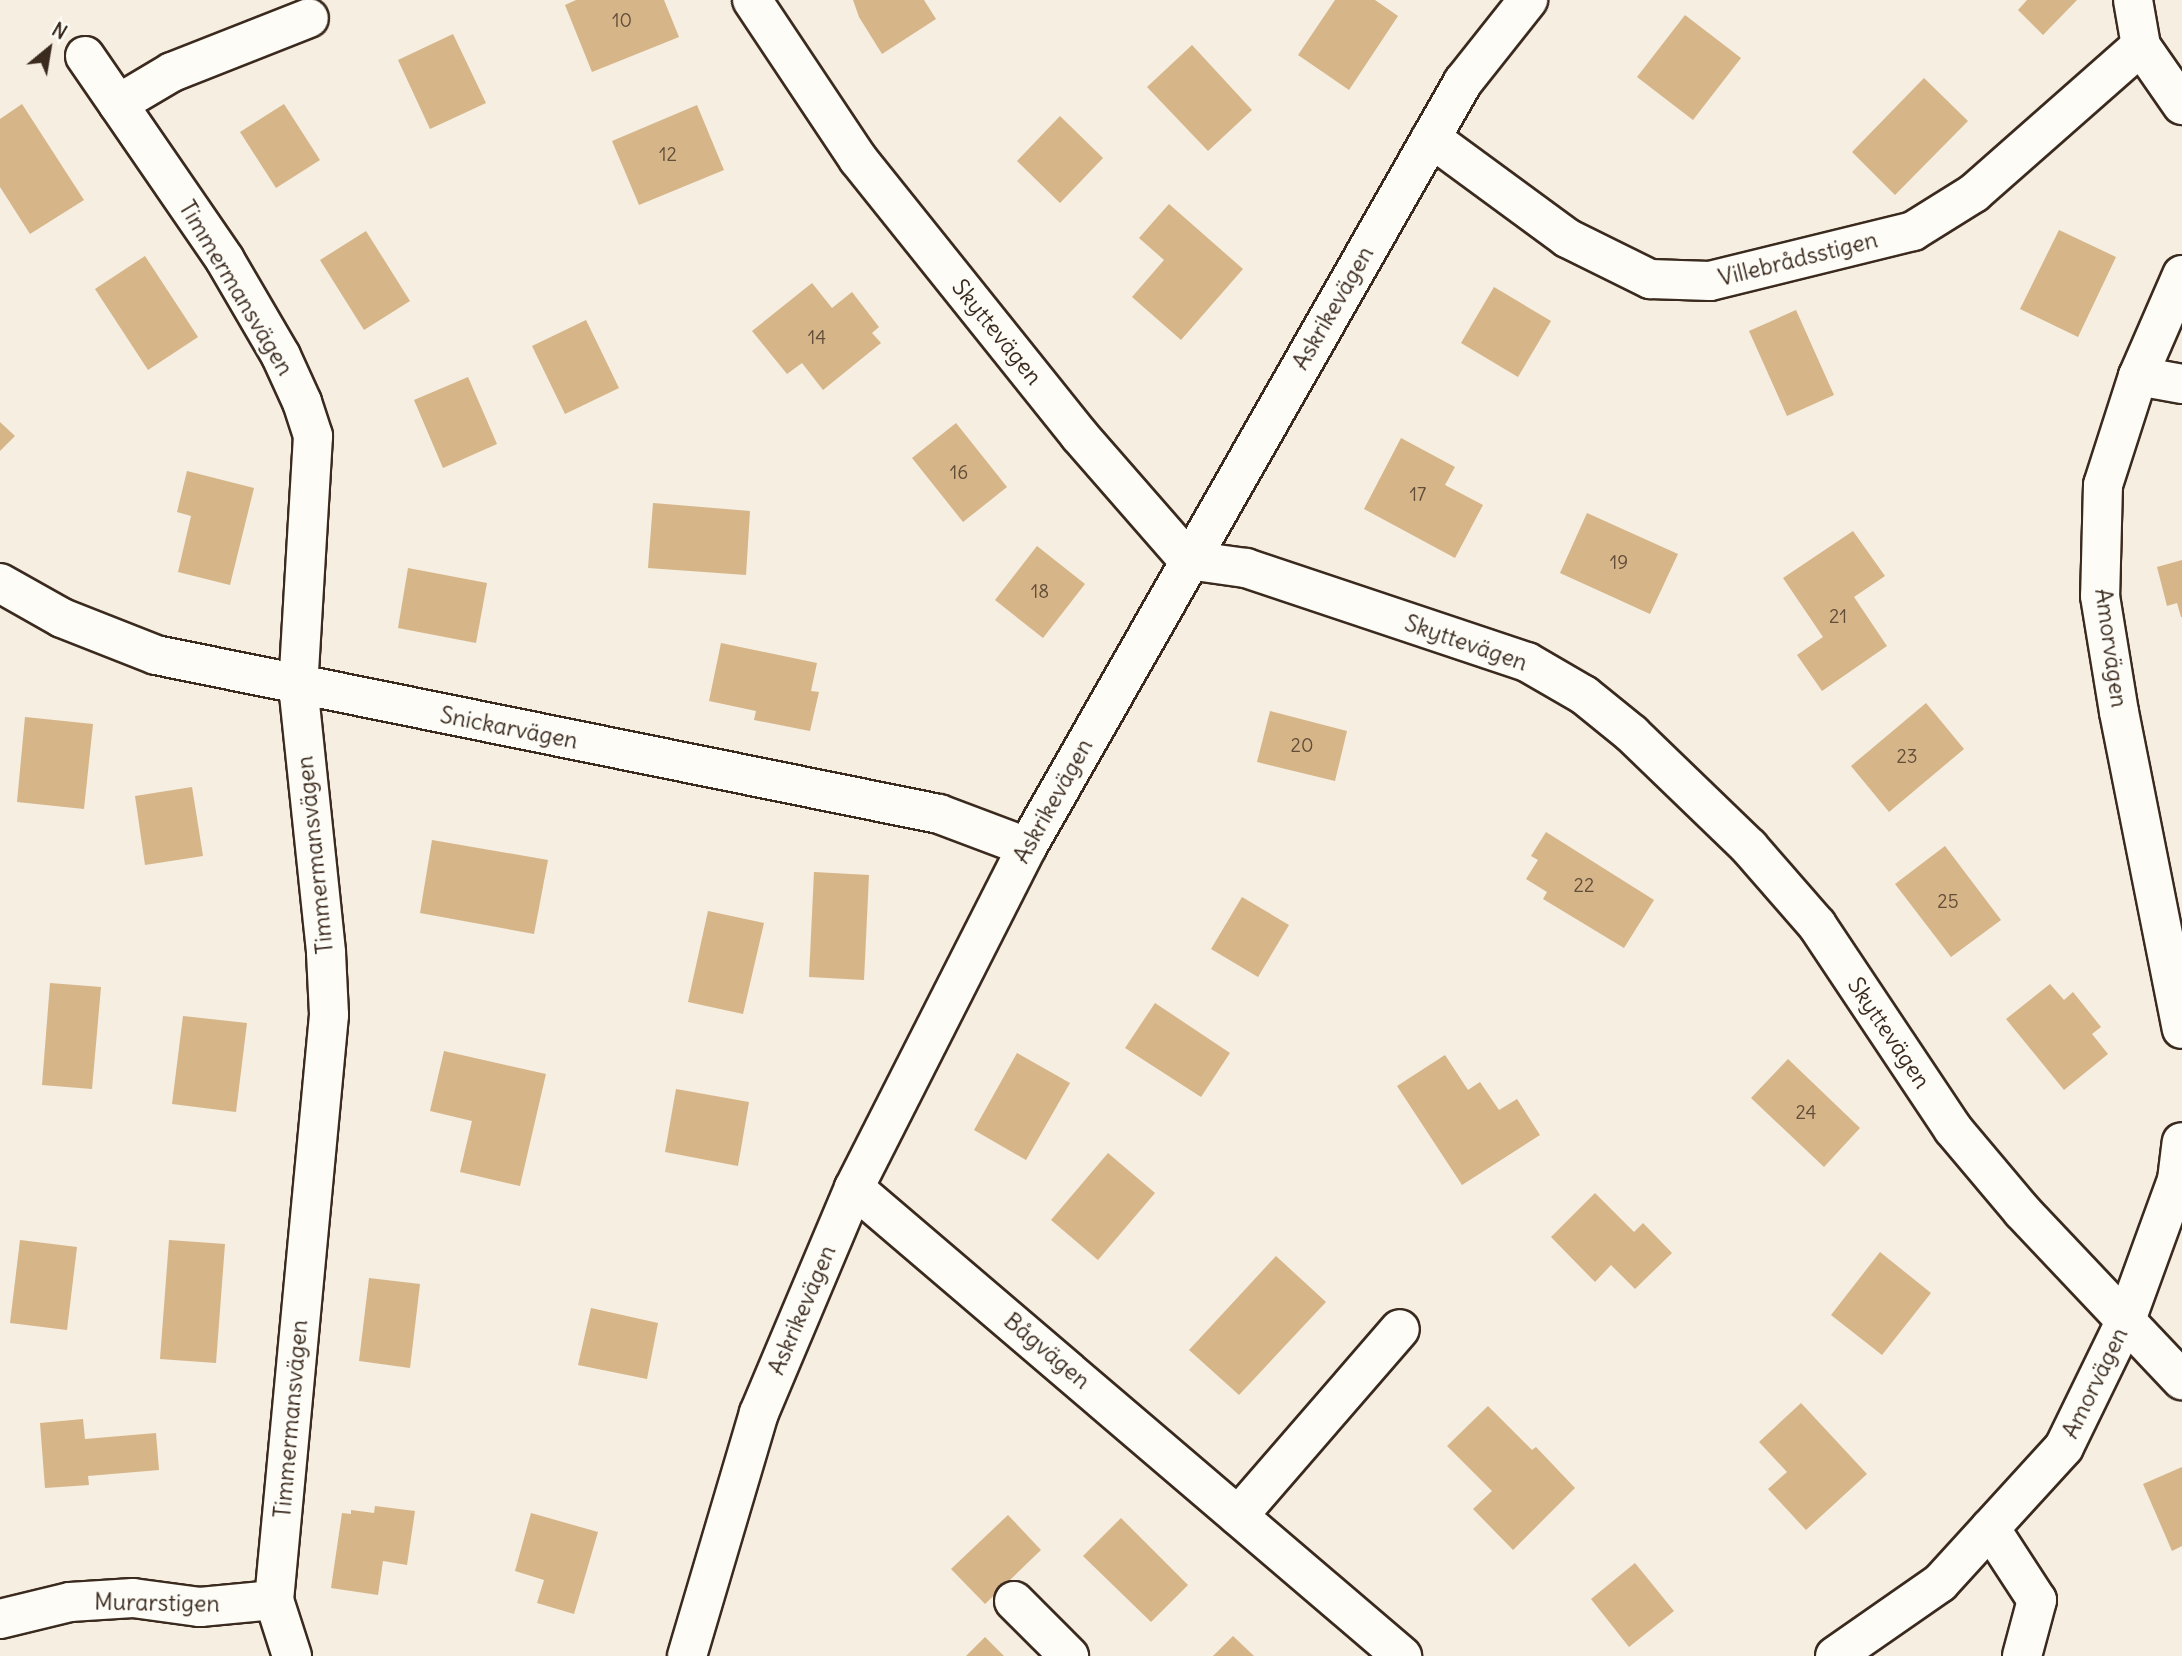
<!DOCTYPE html>
<meta charset="utf-8">
<style>
body{margin:0}
#map{position:relative;width:2182px;height:1656px;overflow:hidden;background:#f5eee1;font-family:Delius,sans-serif}
div>[style]{position:absolute}
.building>*{inset:0;background:#d6b589}
.roads{filter:drop-shadow(2px 0 #3b2a1e) drop-shadow(-2px 0 #3b2a1e) drop-shadow(0 2px #3b2a1e) drop-shadow(0 -2px #3b2a1e)}
.minor>*{height:38px;margin:-19px;padding:0 19px;transform-origin:19px;border-radius:19px;background:#fdfcf7}
span{translate:-50% -50%;white-space:nowrap;text-align:center;line-height:1.15;-webkit-text-stroke:5px #fdfcf7;paint-order:stroke}
.number-label{font-size:19px;color:#624d39}
.number-label span{-webkit-text-stroke-width:0}
.street-label{font-size:23px;color:#3b2a1e}
.north{position:absolute;left:14px;top:14px;width:70px;height:70px;-webkit-text-stroke:5px #fdfcf7;paint-order:stroke;rotate:30deg;font-size:19px;font-weight:700;line-height:28px;text-align:center;color:#3b2a1e}
.north::after{content:'';display:block;margin:auto;width:24px;height:32px;background:#3b2a1e;clip-path:polygon(50% 0,100% 100%,50% 72%,0 100%)}
</style>
<div id="map">
<div class="building">
<div style="clip-path:polygon(576px 0,664px 0,679px 37px,592px 72px,565px 5px)"></div>
<div style="clip-path:polygon(853px 0,924px 0,936px 19px,882px 54px,859px 17px)"></div>
<div style="clip-path:polygon(1335px 0,1375px 0,1398px 16px,1349px 90px,1298px 55px)"></div>
<div style="clip-path:polygon(2027px 0,2077px 0,2043px 35px,2018px 10px)"></div>
<div style="clip-path:polygon(1685px 15px,1741px 58px,1693px 120px,1637px 77px)"></div>
<div style="clip-path:polygon(453px 34px,486px 103px,430px 129px,398px 60px)"></div>
<div style="clip-path:polygon(1192px 45px,1252px 110px,1208px 151px,1147px 87px)"></div>
<div style="clip-path:polygon(1924px 78px,1968px 121px,1895px 195px,1852px 152px)"></div>
<div style="clip-path:polygon(22px 104px,84px 200px,30px 234px,0 187px,0 119px)"></div>
<div style="clip-path:polygon(284px 104px,320px 160px,276px 188px,240px 132px)"></div>
<div style="clip-path:polygon(697px 105px,724px 170px,639px 205px,612px 141px)"></div>
<div style="clip-path:polygon(1060px 116px,1103px 158px,1060px 203px,1017px 161px)"></div>
<div style="clip-path:polygon(1169px 204px,1243px 269px,1181px 340px,1132px 297px,1164px 260px,1139px 238px)"></div>
<div style="clip-path:polygon(2059px 230px,2116px 257px,2078px 337px,2020px 309px)"></div>
<div style="clip-path:polygon(366px 231px,410px 301px,364px 330px,320px 260px)"></div>
<div style="clip-path:polygon(145px 256px,198px 337px,148px 370px,95px 289px)"></div>
<div style="clip-path:polygon(812px 283px,832px 308px,852px 292px,879px 327px,872px 333px,881px 343px,823px 390px,802px 363px,787px 374px,752px 331px)"></div>
<div style="clip-path:polygon(1494px 287px,1551px 321px,1518px 377px,1461px 343px)"></div>
<div style="clip-path:polygon(1796px 310px,1834px 395px,1787px 416px,1749px 331px)"></div>
<div style="clip-path:polygon(586px 320px,619px 388px,565px 414px,532px 346px)"></div>
<div style="clip-path:polygon(468px 377px,497px 444px,443px 468px,414px 400px)"></div>
<div style="clip-path:polygon(0 422px,15px 436px,0 451px)"></div>
<div style="clip-path:polygon(956px 423px,1007px 487px,963px 522px,912px 458px)"></div>
<div style="clip-path:polygon(1401px 438px,1455px 467px,1445px 485px,1483px 505px,1455px 558px,1364px 509px)"></div>
<div style="clip-path:polygon(187px 471px,254px 488px,230px 585px,178px 572px,191px 516px,177px 512px)"></div>
<div style="clip-path:polygon(653px 503px,750px 511px,746px 575px,648px 568px)"></div>
<div style="clip-path:polygon(1587px 513px,1678px 554px,1650px 614px,1560px 573px)"></div>
<div style="clip-path:polygon(1853px 531px,1885px 576px,1854px 597px,1887px 646px,1822px 691px,1797px 655px,1823px 637px,1783px 578px)"></div>
<div style="clip-path:polygon(1037px 546px,1085px 584px,1043px 638px,995px 600px)"></div>
<div style="clip-path:polygon(2182px 560px,2182px 617px,2181px 617px,2177px 603px,2167px 606px,2157px 567px)"></div>
<div style="clip-path:polygon(408px 568px,487px 583px,476px 643px,398px 628px)"></div>
<div style="clip-path:polygon(721px 643px,817px 663px,811px 691px,819px 692px,810px 731px,754px 720px,756px 711px,709px 701px)"></div>
<div style="clip-path:polygon(1926px 703px,1964px 749px,1889px 812px,1851px 766px)"></div>
<div style="clip-path:polygon(1270px 711px,1347px 731px,1335px 781px,1257px 762px)"></div>
<div style="clip-path:polygon(25px 717px,93px 724px,84px 809px,17px 802px)"></div>
<div style="clip-path:polygon(192px 787px,203px 856px,145px 865px,135px 796px)"></div>
<div style="clip-path:polygon(1546px 832px,1654px 900px,1624px 948px,1543px 899px,1547px 892px,1526px 879px,1538px 860px,1531px 856px)"></div>
<div style="clip-path:polygon(432px 840px,548px 860px,534px 934px,420px 913px)"></div>
<div style="clip-path:polygon(1945px 846px,2001px 920px,1951px 957px,1895px 884px)"></div>
<div style="clip-path:polygon(814px 872px,869px 875px,864px 980px,809px 977px)"></div>
<div style="clip-path:polygon(1242px 897px,1289px 925px,1258px 977px,1211px 949px)"></div>
<div style="clip-path:polygon(708px 911px,764px 923px,743px 1014px,688px 1002px)"></div>
<div style="clip-path:polygon(50px 983px,101px 987px,92px 1089px,42px 1085px)"></div>
<div style="clip-path:polygon(2050px 984px,2064px 1000px,2073px 992px,2101px 1027px,2092px 1034px,2108px 1054px,2064px 1090px,2006px 1019px)"></div>
<div style="clip-path:polygon(1155px 1003px,1230px 1053px,1201px 1097px,1125px 1048px)"></div>
<div style="clip-path:polygon(183px 1016px,247px 1023px,236px 1112px,172px 1104px)"></div>
<div style="clip-path:polygon(444px 1051px,546px 1074px,520px 1186px,460px 1172px,472px 1121px,430px 1111px)"></div>
<div style="clip-path:polygon(1017px 1053px,1070px 1083px,1026px 1160px,974px 1130px)"></div>
<div style="clip-path:polygon(1445px 1055px,1468px 1090px,1480px 1082px,1499px 1110px,1517px 1099px,1540px 1135px,1462px 1185px,1397px 1086px)"></div>
<div style="clip-path:polygon(1788px 1059px,1860px 1128px,1824px 1167px,1751px 1098px)"></div>
<div style="clip-path:polygon(676px 1089px,749px 1102px,738px 1166px,665px 1152px)"></div>
<div style="clip-path:polygon(1108px 1153px,1155px 1193px,1098px 1260px,1051px 1220px)"></div>
<div style="clip-path:polygon(1595px 1193px,1634px 1232px,1643px 1223px,1672px 1253px,1635px 1289px,1611px 1265px,1595px 1282px,1551px 1237px)"></div>
<div style="clip-path:polygon(20px 1240px,77px 1247px,67px 1330px,10px 1323px)"></div>
<div style="clip-path:polygon(169px 1240px,225px 1244px,216px 1363px,160px 1359px)"></div>
<div style="clip-path:polygon(1880px 1252px,1931px 1293px,1882px 1355px,1831px 1315px)"></div>
<div style="clip-path:polygon(1276px 1256px,1326px 1302px,1239px 1395px,1189px 1350px)"></div>
<div style="clip-path:polygon(369px 1278px,420px 1284px,410px 1368px,359px 1361px)"></div>
<div style="clip-path:polygon(591px 1308px,658px 1323px,647px 1379px,578px 1365px)"></div>
<div style="clip-path:polygon(1801px 1403px,1867px 1474px,1806px 1530px,1768px 1489px,1787px 1472px,1759px 1442px)"></div>
<div style="clip-path:polygon(1488px 1406px,1532px 1450px,1536px 1447px,1575px 1488px,1513px 1550px,1473px 1509px,1492px 1491px,1447px 1446px)"></div>
<div style="clip-path:polygon(83px 1419px,85px 1439px,156px 1433px,159px 1470px,88px 1476px,89px 1485px,45px 1488px,40px 1423px)"></div>
<div style="clip-path:polygon(2182px 1467px,2182px 1546px,2172px 1551px,2143px 1484px)"></div>
<div style="clip-path:polygon(375px 1506px,415px 1511px,407px 1565px,383px 1561px,378px 1595px,331px 1588px,342px 1513px,351px 1514px,351px 1510px,374px 1513px)"></div>
<div style="clip-path:polygon(531px 1513px,598px 1532px,574px 1614px,537px 1603px,544px 1580px,515px 1571px)"></div>
<div style="clip-path:polygon(1008px 1515px,1041px 1550px,985px 1604px,951px 1569px)"></div>
<div style="clip-path:polygon(1121px 1518px,1188px 1585px,1151px 1622px,1083px 1556px)"></div>
<div style="clip-path:polygon(1635px 1563px,1674px 1611px,1629px 1647px,1591px 1599px)"></div>
<div style="clip-path:polygon(1233px 1636px,1254px 1656px,1213px 1656px)"></div>
<div style="clip-path:polygon(985px 1637px,1004px 1656px,966px 1656px)"></div>
</div>
<div class="roads">
<div class="minor">
<div style="left:752px;top:0;width:191px;rotate:56.3deg"></div>
<div style="left:858px;top:159px;width:354px;rotate:51.3deg"></div>
<div style="left:1079px;top:435px;width:166px;rotate:48.9deg"></div>
<div style="left:1188px;top:560px;width:59px;rotate:7.9deg"></div>
<div style="left:1246px;top:568px;width:296px;rotate:18.5deg"></div>
<div style="left:1527px;top:662px;width:66px;rotate:30.1deg"></div>
<div style="left:1584px;top:695px;width:62px;rotate:39.1deg"></div>
<div style="left:1632px;top:734px;width:163px;rotate:44deg"></div>
<div style="left:1749px;top:847px;width:103px;rotate:48.9deg"></div>
<div style="left:1817px;top:925px;width:245px;rotate:56.3deg"></div>
<div style="left:1953px;top:1129px;width:107px;rotate:49.9deg"></div>
<div style="left:2022px;top:1211px;width:233px;rotate:46.6deg"></div>
<div style="left:2133px;top:0;width:47px;rotate:80.1deg"></div>
<div style="left:2141px;top:46px;width:72px;rotate:55.2deg"></div>
<div style="left:85px;top:56px;width:247px;rotate:55.5deg"></div>
<div style="left:225px;top:260px;width:111px;rotate:59.7deg"></div>
<div style="left:281px;top:356px;width:51px;rotate:65.5deg"></div>
<div style="left:302px;top:402px;width:36px;rotate:72deg"></div>
<div style="left:313px;top:436px;width:249px;rotate:93.4deg"></div>
<div style="left:298px;top:685px;width:269px;rotate:84deg"></div>
<div style="left:326px;top:953px;width:62px;rotate:87.2deg"></div>
<div style="left:329px;top:1015px;width:588px;rotate:95.37deg"></div>
<div style="left:274px;top:1600px;width:59px;rotate:72.2deg"></div>
<div style="left:118px;top:104px;width:63px;rotate:-30.7deg"></div>
<div style="left:172px;top:72px;width:147px;rotate:-21.5deg"></div>
<div style="left:1431px;top:138px;width:169px;rotate:36.3deg"></div>
<div style="left:1567px;top:238px;width:93px;rotate:26.3deg"></div>
<div style="left:1650px;top:279px;width:60px;rotate:1.9deg"></div>
<div style="left:1710px;top:281px;width:209px;rotate:-13.8deg"></div>
<div style="left:1913px;top:231px;width:72px;rotate:-31.9deg"></div>
<div style="left:1974px;top:193px;width:222px;rotate:-41.4deg"></div>
<div style="left:2182px;top:275px;width:110px;rotate:113.5deg"></div>
<div style="left:2138px;top:376px;width:114px;rotate:107.8deg"></div>
<div style="left:2103px;top:485px;width:111px;rotate:91.5deg"></div>
<div style="left:2100px;top:596px;width:118px;rotate:80.7deg"></div>
<div style="left:2119px;top:712px;width:323px;rotate:78.8deg"></div>
<div style="left:2138px;top:376px;width:45px;rotate:10.3deg"></div>
<div style="left:0;top:583px;width:71px;rotate:29.4deg"></div>
<div style="left:62px;top:618px;width:101px;rotate:21.5deg"></div>
<div style="left:156px;top:655px;width:799px;rotate:11.48deg"></div>
<div style="left:939px;top:814px;width:94px;rotate:20.6deg"></div>
<div style="left:854px;top:1188px;width:721px;rotate:40.5deg"></div>
<div style="left:1238px;top:1516px;width:247px;rotate:-49.1deg"></div>
<div style="left:1990px;top:1528px;width:86px;rotate:56.9deg"></div>
<div style="left:2037px;top:1600px;width:58px;rotate:105deg"></div>
<div style="left:1014px;top:1601px;width:78px;rotate:45deg"></div>
<div style="left:0;top:1619px;width:72px;rotate:-13.7deg"></div>
<div style="left:70px;top:1602px;width:63px;rotate:-3.6deg"></div>
<div style="left:133px;top:1598px;width:68px;rotate:7.7deg"></div>
<div style="left:200px;top:1607px;width:74px;rotate:-5.4deg"></div>
<div style="left:687px;top:1656px;width:253px;rotate:-73.5deg"></div>
<div style="left:759px;top:1413px;width:244px;rotate:-67.1deg"></div>
<div style="left:854px;top:1188px;width:382px;rotate:-63.1deg"></div>
<div style="left:1027px;top:847px;width:881px;rotate:-60.32deg"></div>
<div style="left:1463px;top:82px;width:105px;rotate:-51.6deg"></div>
<div style="left:1835px;top:1656px;width:128px;rotate:-34.8deg"></div>
<div style="left:1940px;top:1583px;width:184px;rotate:-47.6deg"></div>
<div style="left:2064px;top:1447px;width:141px;rotate:-64deg"></div>
<div style="left:2126px;top:1320px;width:149px;rotate:-70deg"></div>
<div style="left:2177px;top:1180px;width:38px;rotate:-83deg"></div>
</div>
</div>
<div class="number-label">
<span style="left:622px;top:21px">10</span>
<span style="left:668px;top:155px">12</span>
<span style="left:817px;top:338px">14</span>
<span style="left:959px;top:473px">16</span>
<span style="left:1418px;top:495px">17</span>
<span style="left:1619px;top:563px">19</span>
<span style="left:1040px;top:592px">18</span>
<span style="left:1838px;top:617px">21</span>
<span style="left:1302px;top:746px">20</span>
<span style="left:1907px;top:757px">23</span>
<span style="left:1584px;top:886px">22</span>
<span style="left:1948px;top:902px">25</span>
<span style="left:1806px;top:1113px">24</span>
</div>
<div class="street-label">
<span style="left:1798px;top:259px;rotate:-14deg">Villebrådsstigen</span>
<span style="left:236px;top:288px;rotate:59deg">Timmermansvägen</span>
<span style="left:1333px;top:308px;rotate:-60deg">Askrikevägen</span>
<span style="left:997px;top:332px;rotate:51deg">Skyttevägen</span>
<span style="left:1466px;top:643px;rotate:19deg">Skyttevägen</span>
<span style="left:2111px;top:648px;rotate:82deg">Amorvägen</span>
<span style="left:509px;top:728px;rotate:11deg">Snickarvägen</span>
<span style="left:1053px;top:801px;rotate:-61deg">Askrikevägen</span>
<span style="left:315px;top:855px;rotate:-96deg">Timmermansvägen</span>
<span style="left:1889px;top:1033px;rotate:56deg">Skyttevägen</span>
<span style="left:802px;top:1310px;rotate:-67deg">Askrikevägen</span>
<span style="left:1047px;top:1351px;rotate:40deg">Bågvägen</span>
<span style="left:2095px;top:1383px;rotate:-64deg">Amorvägen</span>
<span style="left:291px;top:1419px;rotate:-85deg">Timmermansvägen</span>
<span style="left:157px;top:1603px;rotate:1deg">Murarstigen</span>
</div>
<div class="north">N</div>
</div>
